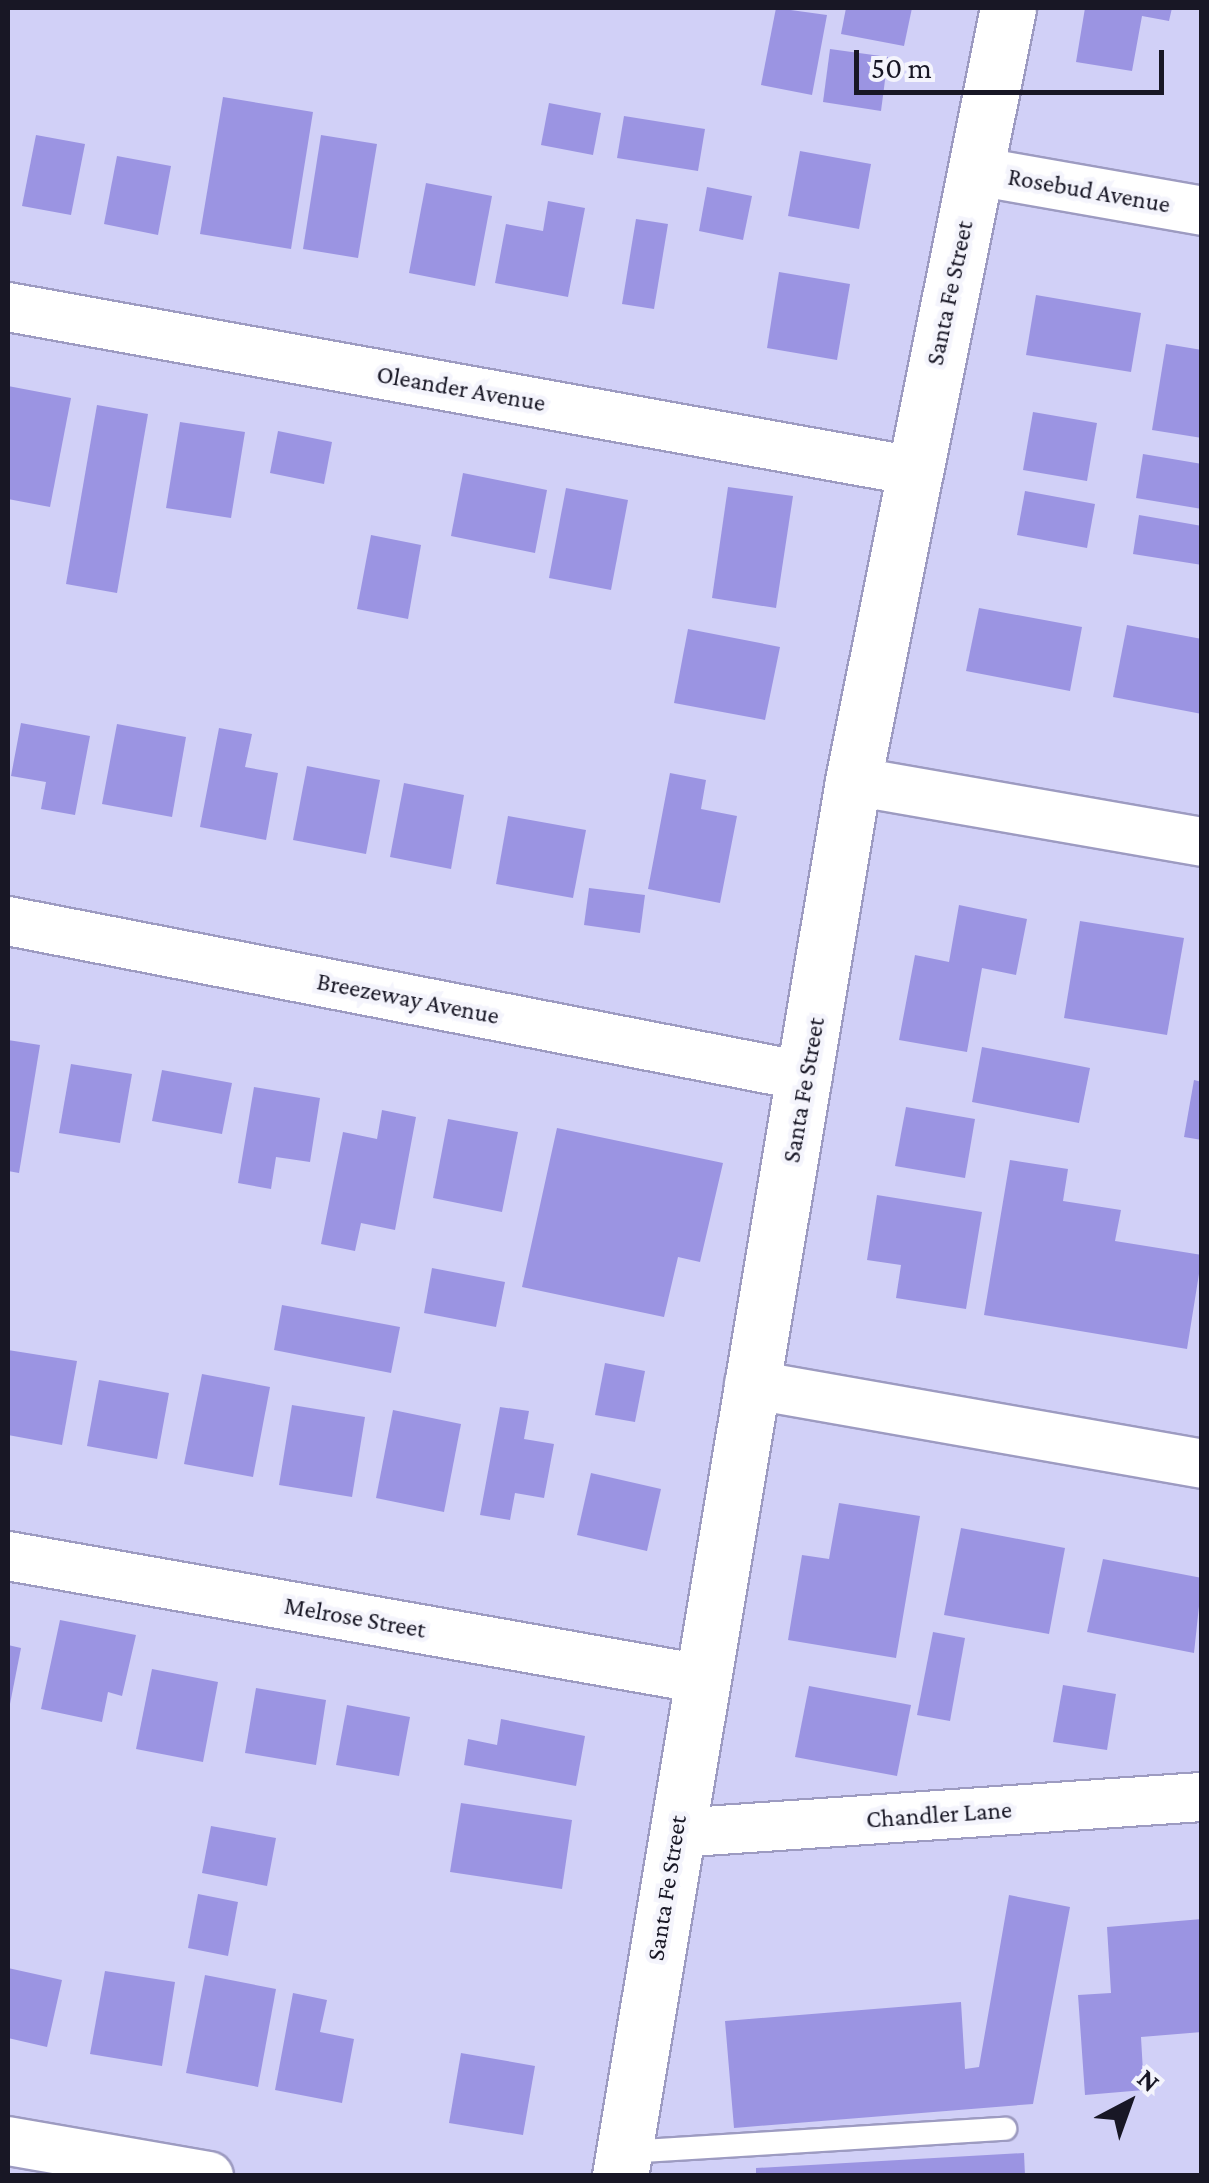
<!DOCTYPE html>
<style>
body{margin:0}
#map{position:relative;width:1209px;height:2183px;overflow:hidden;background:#d1d0f7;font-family:"Crimson Pro",serif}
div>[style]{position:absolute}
.building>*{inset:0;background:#9b94e2}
.roads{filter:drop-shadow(2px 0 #9d9bc1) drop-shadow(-2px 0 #9d9bc1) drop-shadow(0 2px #9d9bc1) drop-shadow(0 -2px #9d9bc1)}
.lane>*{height:22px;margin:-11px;padding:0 11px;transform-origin:11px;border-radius:11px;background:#fff}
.street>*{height:48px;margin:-24px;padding:0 24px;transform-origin:24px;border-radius:24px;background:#fff}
.secondary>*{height:55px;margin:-27.5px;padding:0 27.5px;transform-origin:27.5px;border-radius:27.5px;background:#fff}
span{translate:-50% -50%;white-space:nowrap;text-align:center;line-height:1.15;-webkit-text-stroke:9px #f4f4fc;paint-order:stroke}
.street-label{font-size:25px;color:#181725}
.frame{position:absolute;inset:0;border:10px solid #181725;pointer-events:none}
.north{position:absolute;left:1079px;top:2053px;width:100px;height:100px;-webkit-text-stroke:8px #f4f4fc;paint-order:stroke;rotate:41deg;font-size:28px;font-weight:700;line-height:40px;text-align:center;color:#181725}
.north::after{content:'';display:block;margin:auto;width:35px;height:45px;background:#181725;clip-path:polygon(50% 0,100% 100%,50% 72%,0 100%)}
.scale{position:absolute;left:854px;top:50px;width:310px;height:45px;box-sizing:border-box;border:5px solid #181725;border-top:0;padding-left:12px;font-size:30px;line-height:35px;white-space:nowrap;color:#181725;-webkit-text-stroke:8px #f4f4fc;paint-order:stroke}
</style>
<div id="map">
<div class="building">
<div style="clip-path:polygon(776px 8px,827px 15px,812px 95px,761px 85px)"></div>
<div style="clip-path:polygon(846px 8px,912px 8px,904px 46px,841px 34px)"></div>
<div style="clip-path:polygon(1085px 8px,1172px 8px,1169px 21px,1142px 16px,1132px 71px,1076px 62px)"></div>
<div style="clip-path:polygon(830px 49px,888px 57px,881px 111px,823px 102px)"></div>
<div style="clip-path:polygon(223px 97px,313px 112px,291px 249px,200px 234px)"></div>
<div style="clip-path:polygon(549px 103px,601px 113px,593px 155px,541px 145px)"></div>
<div style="clip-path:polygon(624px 116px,705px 129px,698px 171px,617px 158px)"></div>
<div style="clip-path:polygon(36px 135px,85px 144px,71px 215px,22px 206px)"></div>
<div style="clip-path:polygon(321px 135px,377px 144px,358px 258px,303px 249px)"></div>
<div style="clip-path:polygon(800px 151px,871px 164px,859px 229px,788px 216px)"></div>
<div style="clip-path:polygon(117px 156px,171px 166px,158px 235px,104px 224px)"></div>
<div style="clip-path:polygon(426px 183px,492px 196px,475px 286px,409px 273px)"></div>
<div style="clip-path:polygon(707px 187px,752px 196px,743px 240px,699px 231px)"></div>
<div style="clip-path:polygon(548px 201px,585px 208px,568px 297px,495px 283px,506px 224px,543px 231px)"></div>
<div style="clip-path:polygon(636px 219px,668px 224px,654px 309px,622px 304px)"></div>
<div style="clip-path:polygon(779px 272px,850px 284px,837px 360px,767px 348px)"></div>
<div style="clip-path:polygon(1036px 295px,1141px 313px,1131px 372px,1026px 355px)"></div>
<div style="clip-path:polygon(1166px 344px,1202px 350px,1202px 438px,1152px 430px)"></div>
<div style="clip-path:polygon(8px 386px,71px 398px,50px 507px,8px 499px)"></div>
<div style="clip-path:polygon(97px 405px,148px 414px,117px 593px,66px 584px)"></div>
<div style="clip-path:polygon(1033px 412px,1097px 423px,1087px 481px,1023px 470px)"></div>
<div style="clip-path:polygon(180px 422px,245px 432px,231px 518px,166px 508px)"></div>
<div style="clip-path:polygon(278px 431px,332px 442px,324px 484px,270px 473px)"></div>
<div style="clip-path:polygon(1143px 454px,1202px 464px,1202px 509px,1136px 498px)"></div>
<div style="clip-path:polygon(463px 473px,547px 490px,535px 553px,451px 536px)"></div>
<div style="clip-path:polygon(728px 487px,793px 496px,776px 608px,712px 598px)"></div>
<div style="clip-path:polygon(566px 488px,628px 500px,611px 590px,549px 578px)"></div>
<div style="clip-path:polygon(1025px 491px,1095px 504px,1087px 548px,1017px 535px)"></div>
<div style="clip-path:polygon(1139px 515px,1202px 526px,1202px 565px,1133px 554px)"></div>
<div style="clip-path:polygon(371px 535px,421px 545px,408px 619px,357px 609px)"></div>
<div style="clip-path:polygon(979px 608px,1082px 627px,1070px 691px,966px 671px)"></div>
<div style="clip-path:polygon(1127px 625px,1202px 639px,1202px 714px,1113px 697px)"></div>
<div style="clip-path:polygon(688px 629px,780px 647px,765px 720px,674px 703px)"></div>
<div style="clip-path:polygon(21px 723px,90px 736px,75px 815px,41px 809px,46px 782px,11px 776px)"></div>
<div style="clip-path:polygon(117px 724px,186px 737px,172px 817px,102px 804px)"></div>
<div style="clip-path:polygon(219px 728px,252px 734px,245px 767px,278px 773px,266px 840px,200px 827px)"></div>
<div style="clip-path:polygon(307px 766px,380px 780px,366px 854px,293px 840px)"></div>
<div style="clip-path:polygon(670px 773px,706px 780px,701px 809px,737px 816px,720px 903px,648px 889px)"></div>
<div style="clip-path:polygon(404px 783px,464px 795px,451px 869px,390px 857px)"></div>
<div style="clip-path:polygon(508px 816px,586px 830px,573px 898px,496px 884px)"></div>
<div style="clip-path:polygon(589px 888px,645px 895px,640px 933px,584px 925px)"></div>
<div style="clip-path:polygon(959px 905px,1027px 919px,1016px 975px,982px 968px,967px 1052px,899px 1040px,915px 955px,949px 962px)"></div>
<div style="clip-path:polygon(1080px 921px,1184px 938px,1167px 1035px,1064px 1018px)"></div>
<div style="clip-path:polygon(8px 1040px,40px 1045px,19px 1173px,8px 1171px)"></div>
<div style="clip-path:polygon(982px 1047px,1090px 1068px,1079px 1123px,972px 1102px)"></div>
<div style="clip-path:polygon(71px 1064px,132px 1074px,120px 1143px,59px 1133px)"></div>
<div style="clip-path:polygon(162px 1070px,232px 1083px,222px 1134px,152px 1121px)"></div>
<div style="clip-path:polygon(1194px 1080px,1202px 1082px,1202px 1140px,1184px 1137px)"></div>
<div style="clip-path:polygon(254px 1087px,320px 1098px,310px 1162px,276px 1157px,271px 1189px,238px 1183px)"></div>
<div style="clip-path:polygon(906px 1107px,975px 1119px,965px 1178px,895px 1166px)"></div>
<div style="clip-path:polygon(382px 1110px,416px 1117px,395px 1230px,361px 1223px,355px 1251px,321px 1244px,343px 1132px,377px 1139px)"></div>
<div style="clip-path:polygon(448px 1119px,518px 1132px,502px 1212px,433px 1198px)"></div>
<div style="clip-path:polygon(557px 1128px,723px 1163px,700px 1262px,678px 1257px,664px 1317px,522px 1287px)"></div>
<div style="clip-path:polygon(1010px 1160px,1068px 1169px,1063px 1201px,1121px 1210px,1115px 1241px,1202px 1255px,1187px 1349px,984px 1315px)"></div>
<div style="clip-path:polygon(877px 1195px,982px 1212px,966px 1309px,896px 1298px,901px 1265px,867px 1260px)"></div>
<div style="clip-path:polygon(432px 1268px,505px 1282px,496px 1327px,424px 1313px)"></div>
<div style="clip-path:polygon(282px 1305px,400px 1327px,391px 1373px,274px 1350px)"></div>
<div style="clip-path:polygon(8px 1350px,77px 1361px,62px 1445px,8px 1435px)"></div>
<div style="clip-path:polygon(605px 1363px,645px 1371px,635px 1422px,595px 1415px)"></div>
<div style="clip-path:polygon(202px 1374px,270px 1387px,253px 1477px,184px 1464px)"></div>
<div style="clip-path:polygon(99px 1380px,169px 1393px,157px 1459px,87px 1446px)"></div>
<div style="clip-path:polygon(292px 1405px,365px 1417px,352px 1497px,279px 1485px)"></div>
<div style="clip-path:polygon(500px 1407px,529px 1411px,524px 1439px,554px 1444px,544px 1498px,515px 1493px,510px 1520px,480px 1515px)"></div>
<div style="clip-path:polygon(393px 1410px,461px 1424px,444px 1512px,376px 1498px)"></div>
<div style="clip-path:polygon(591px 1473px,661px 1489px,647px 1551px,577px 1535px)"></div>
<div style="clip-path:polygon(839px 1503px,920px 1516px,896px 1658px,788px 1640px,802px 1555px,829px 1559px)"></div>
<div style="clip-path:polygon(961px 1528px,1065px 1548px,1049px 1634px,944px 1615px)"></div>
<div style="clip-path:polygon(1103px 1559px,1202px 1578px,1194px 1653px,1087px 1632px)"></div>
<div style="clip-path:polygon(60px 1620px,136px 1635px,122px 1696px,108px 1692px,102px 1722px,41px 1709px)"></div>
<div style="clip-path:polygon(933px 1632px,965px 1638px,950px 1721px,917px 1715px)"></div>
<div style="clip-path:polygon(8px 1645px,21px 1648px,9px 1709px,8px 1708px)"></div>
<div style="clip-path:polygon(152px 1669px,218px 1682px,203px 1762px,136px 1749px)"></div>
<div style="clip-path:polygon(1063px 1685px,1116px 1694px,1107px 1750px,1053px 1742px)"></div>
<div style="clip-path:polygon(809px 1686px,911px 1705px,897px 1776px,795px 1757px)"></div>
<div style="clip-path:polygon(256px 1688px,326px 1700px,316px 1765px,245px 1753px)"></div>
<div style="clip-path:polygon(347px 1705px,410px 1717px,399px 1776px,336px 1765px)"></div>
<div style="clip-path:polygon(501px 1719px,585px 1736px,576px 1786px,464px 1765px,468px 1739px,497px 1745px)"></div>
<div style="clip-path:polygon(461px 1803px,572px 1820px,562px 1889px,450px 1872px)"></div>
<div style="clip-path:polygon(211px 1826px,276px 1838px,267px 1886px,202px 1873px)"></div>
<div style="clip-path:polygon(198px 1894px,238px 1902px,228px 1956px,188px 1948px)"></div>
<div style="clip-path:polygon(1009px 1895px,1070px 1907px,1033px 2104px,734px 2128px,725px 2021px,961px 2002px,965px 2069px,979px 2067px)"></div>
<div style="clip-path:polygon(1202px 1919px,1202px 2032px,1141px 2037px,1144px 2090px,1085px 2095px,1078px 1995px,1111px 1993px,1107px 1927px)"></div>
<div style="clip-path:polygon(8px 1968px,62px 1980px,47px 2047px,8px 2038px)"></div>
<div style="clip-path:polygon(105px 1971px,175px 1982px,162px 2066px,90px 2054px)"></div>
<div style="clip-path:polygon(205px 1975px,276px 1989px,258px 2087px,186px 2073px)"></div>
<div style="clip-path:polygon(293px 1993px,327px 2000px,320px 2032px,354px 2039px,342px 2103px,275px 2090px)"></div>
<div style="clip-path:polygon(461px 2053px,535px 2066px,523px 2135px,449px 2123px)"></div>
<div style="clip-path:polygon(1024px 2153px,1025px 2176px,756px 2176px,756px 2168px)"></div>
</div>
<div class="roads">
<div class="lane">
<div style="left:625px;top:2152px;width:381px;rotate:-3.5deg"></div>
</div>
<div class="street">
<div style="left:976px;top:171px;width:230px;rotate:10deg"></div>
<div style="left:8px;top:307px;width:921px;rotate:10.26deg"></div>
<div style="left:853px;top:781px;width:354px;rotate:9.9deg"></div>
<div style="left:8px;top:921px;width:815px;rotate:11.03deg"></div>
<div style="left:749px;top:1384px;width:460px;rotate:10deg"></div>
<div style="left:8px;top:1556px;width:705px;rotate:10.05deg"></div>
<div style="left:676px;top:1833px;width:527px;rotate:-3.92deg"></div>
<div style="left:8px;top:2141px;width:204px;rotate:9.9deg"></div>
</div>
<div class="secondary">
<div style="left:620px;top:2176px;width:1414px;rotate:-80.52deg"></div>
<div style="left:853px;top:781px;width:788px;rotate:-78.66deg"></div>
</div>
</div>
<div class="street-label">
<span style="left:1089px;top:191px;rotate:10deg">Rosebud Avenue</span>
<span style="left:950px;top:293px;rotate:-78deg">Santa Fe Street</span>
<span style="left:461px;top:389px;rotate:10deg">Oleander Avenue</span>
<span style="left:408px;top:999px;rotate:11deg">Breezeway Avenue</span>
<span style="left:804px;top:1090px;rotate:-80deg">Santa Fe Street</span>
<span style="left:355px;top:1618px;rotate:10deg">Melrose Street</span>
<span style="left:939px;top:1815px;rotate:-4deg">Chandler Lane</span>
<span style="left:667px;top:1888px;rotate:-81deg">Santa Fe Street</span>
</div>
<div class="frame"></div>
<div class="north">N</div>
<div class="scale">50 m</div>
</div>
